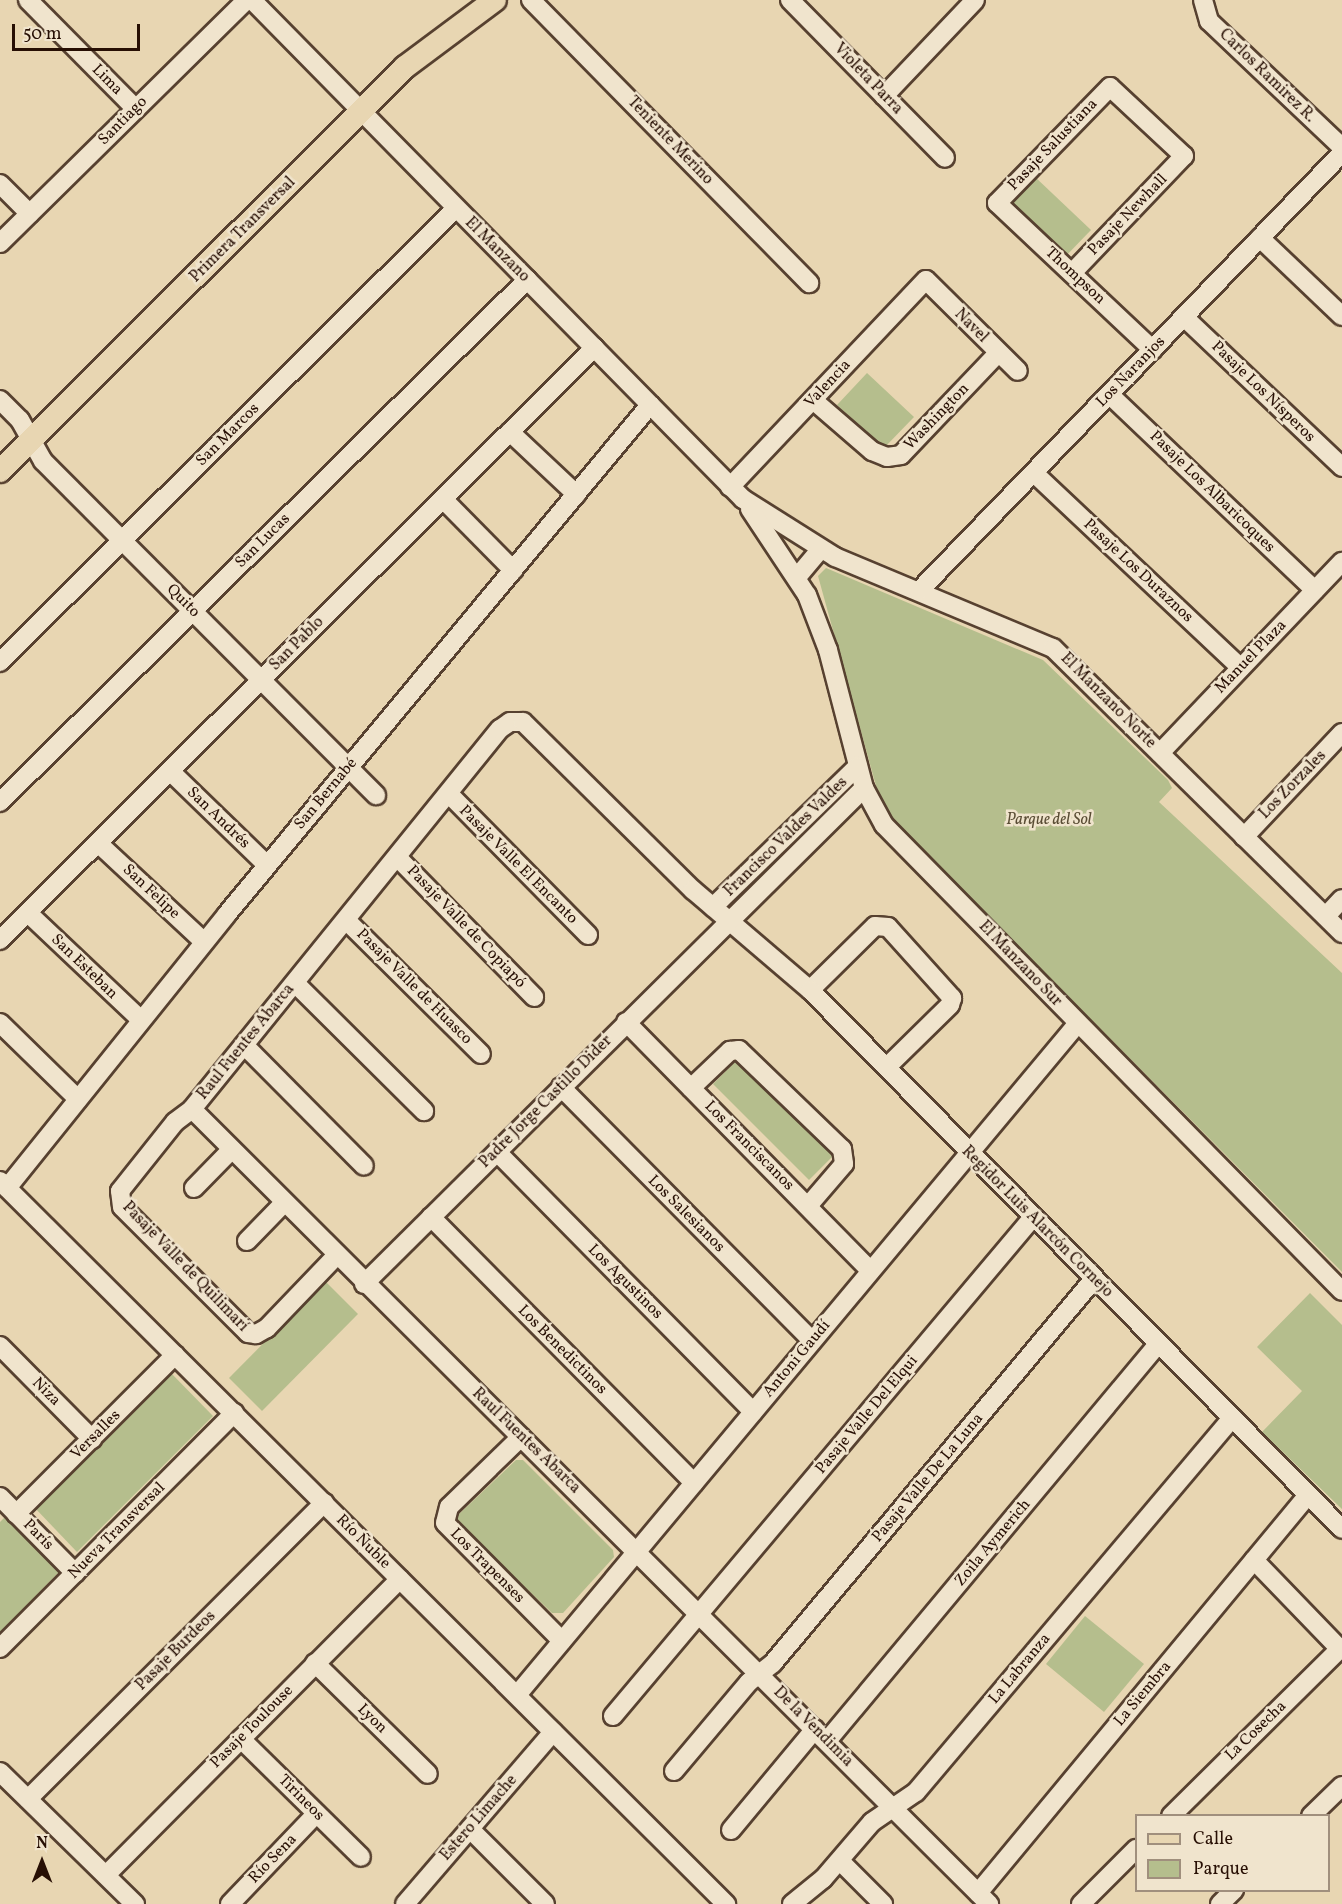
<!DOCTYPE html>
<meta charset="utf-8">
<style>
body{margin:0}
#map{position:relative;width:1342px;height:1904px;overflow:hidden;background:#e8d6b2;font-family:Vollkorn,serif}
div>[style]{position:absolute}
.green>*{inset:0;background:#b5be8d}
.roads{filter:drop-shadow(2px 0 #574130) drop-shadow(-2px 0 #574130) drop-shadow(0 2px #574130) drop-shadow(0 -2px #574130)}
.minor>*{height:18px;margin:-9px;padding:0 9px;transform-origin:9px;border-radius:9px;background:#f0e4cd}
.major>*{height:22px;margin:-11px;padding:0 11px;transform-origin:11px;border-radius:11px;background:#e8d6b2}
span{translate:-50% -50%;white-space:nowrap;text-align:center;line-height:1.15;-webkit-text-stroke:5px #f0e4cd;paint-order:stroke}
.street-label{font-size:16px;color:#270f04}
.park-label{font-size:16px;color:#594c34;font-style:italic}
.legend{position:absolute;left:1135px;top:1814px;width:195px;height:78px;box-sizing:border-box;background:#f0e4cd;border:2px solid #a08f7d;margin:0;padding:8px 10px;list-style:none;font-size:18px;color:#270f04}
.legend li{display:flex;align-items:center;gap:12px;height:30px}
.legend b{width:30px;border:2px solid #a08f7d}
.north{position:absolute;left:12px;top:1832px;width:60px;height:60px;-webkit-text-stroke:4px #f0e4cd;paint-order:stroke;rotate:0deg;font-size:16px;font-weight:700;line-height:24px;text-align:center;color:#270f04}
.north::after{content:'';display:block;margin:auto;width:21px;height:27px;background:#270f04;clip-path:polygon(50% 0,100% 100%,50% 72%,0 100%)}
.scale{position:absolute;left:12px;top:24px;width:128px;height:27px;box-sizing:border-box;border:3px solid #270f04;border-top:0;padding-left:8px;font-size:18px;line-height:21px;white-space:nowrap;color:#270f04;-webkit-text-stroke:4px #f0e4cd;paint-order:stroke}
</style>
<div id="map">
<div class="green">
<div style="clip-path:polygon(1034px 176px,1091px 230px,1063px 259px,1006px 205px)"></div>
<div style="clip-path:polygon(867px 373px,914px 417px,884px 448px,837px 405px)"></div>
<div style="clip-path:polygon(826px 568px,1043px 660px,1168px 780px,1172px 788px,1159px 802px,1342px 973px,1342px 1272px,889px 816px,878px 793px,818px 576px)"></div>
<div style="clip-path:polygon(740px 1057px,836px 1153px,809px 1180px,713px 1084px)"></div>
<div style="clip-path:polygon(325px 1281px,358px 1314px,262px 1411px,229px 1378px)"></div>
<div style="clip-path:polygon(1310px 1293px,1342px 1325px,1342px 1509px,1262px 1432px,1302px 1391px,1257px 1347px)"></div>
<div style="clip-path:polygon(170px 1372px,213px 1416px,77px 1552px,34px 1507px)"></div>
<div style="clip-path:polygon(516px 1460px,523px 1460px,613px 1550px,614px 1557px,563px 1613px,552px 1613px,458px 1523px,458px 1515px)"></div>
<div style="clip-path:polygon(8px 1514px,63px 1568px,0 1632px,0 1522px)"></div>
<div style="clip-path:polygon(1085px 1616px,1144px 1664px,1104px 1712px,1046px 1664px)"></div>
</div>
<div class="roads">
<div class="minor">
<div style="left:28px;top:0;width:153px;rotate:45.3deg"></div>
<div style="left:252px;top:0;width:700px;rotate:45.46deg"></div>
<div style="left:743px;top:499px;width:109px;rotate:32.2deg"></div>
<div style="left:835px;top:557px;width:236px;rotate:22.7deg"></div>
<div style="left:1053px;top:648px;width:406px;rotate:44.6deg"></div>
<div style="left:531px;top:0;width:397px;rotate:45.5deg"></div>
<div style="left:790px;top:0;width:221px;rotate:45.5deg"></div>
<div style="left:1203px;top:0;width:22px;rotate:74deg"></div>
<div style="left:1209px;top:21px;width:183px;rotate:43.5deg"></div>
<div style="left:884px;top:96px;width:132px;rotate:-46.5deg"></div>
<div style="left:0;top:184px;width:42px;rotate:45deg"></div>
<div style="left:1260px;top:238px;width:113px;rotate:43.6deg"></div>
<div style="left:0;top:243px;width:346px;rotate:-44.6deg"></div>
<div style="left:1072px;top:273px;width:162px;rotate:-46.3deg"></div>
<div style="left:1184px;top:156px;width:101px;rotate:-137deg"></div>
<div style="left:1110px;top:87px;width:162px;rotate:134.2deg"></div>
<div style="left:997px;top:203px;width:214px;rotate:43.3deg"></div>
<div style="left:1184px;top:317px;width:218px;rotate:43.5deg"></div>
<div style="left:1110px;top:395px;width:283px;rotate:43.6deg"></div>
<div style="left:0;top:400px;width:28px;rotate:45deg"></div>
<div style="left:20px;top:420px;width:47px;rotate:60.7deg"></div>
<div style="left:43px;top:461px;width:472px;rotate:45.1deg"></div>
<div style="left:813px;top:400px;width:78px;rotate:40.8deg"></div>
<div style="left:872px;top:451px;width:16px;rotate:22deg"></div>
<div style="left:887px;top:457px;width:14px;rotate:-8deg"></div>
<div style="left:901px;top:455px;width:141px;rotate:-46.4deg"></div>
<div style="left:510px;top:432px;width:91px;rotate:43.2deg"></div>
<div style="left:1034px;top:473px;width:284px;rotate:43.3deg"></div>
<div style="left:730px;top:487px;width:285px;rotate:-46.6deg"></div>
<div style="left:926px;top:280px;width:129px;rotate:44.7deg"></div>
<div style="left:443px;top:499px;width:100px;rotate:45.4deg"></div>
<div style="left:750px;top:509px;width:103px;rotate:56.5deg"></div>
<div style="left:807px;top:595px;width:59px;rotate:69.1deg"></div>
<div style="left:828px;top:650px;width:143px;rotate:75.4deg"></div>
<div style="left:864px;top:788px;width:42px;rotate:61.6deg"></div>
<div style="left:884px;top:825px;width:653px;rotate:45.5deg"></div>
<div style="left:798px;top:576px;width:35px;rotate:-50deg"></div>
<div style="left:919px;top:591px;width:609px;rotate:-46deg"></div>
<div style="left:0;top:662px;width:643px;rotate:-44.87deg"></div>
<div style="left:1160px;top:753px;width:264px;rotate:-46.4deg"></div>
<div style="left:170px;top:771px;width:135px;rotate:44.1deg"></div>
<div style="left:449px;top:794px;width:198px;rotate:45.4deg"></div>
<div style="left:0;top:802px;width:742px;rotate:-44.73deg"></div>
<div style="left:1244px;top:837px;width:143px;rotate:-46.7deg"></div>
<div style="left:98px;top:843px;width:145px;rotate:43deg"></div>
<div style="left:397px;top:857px;width:196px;rotate:45.6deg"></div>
<div style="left:713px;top:907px;width:202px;rotate:-44.2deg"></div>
<div style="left:28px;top:913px;width:156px;rotate:43.4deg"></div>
<div style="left:1326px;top:916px;width:23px;rotate:-47deg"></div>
<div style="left:346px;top:920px;width:190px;rotate:44.8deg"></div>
<div style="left:0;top:940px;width:839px;rotate:-44.9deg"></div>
<div style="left:295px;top:983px;width:182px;rotate:44.8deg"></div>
<div style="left:810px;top:990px;width:91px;rotate:-44.6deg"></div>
<div style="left:875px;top:926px;width:13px;rotate:4deg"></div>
<div style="left:888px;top:927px;width:96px;rotate:48deg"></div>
<div style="left:952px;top:998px;width:7px;rotate:106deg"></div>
<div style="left:950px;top:1005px;width:88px;rotate:135.5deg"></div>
<div style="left:626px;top:1022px;width:349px;rotate:45.5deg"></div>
<div style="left:0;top:1023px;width:109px;rotate:44.3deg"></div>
<div style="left:244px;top:1045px;width:170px;rotate:45.2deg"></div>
<div style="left:561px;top:1087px;width:357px;rotate:45.3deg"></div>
<div style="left:691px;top:1088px;width:54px;rotate:-43.5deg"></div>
<div style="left:730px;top:1051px;width:9px;rotate:-6deg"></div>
<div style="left:739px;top:1050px;width:143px;rotate:43.9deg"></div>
<div style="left:842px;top:1149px;width:15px;rotate:82deg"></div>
<div style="left:844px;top:1164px;width:55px;rotate:130.6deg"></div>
<div style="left:192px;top:1109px;width:1126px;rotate:44.93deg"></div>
<div style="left:497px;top:1152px;width:365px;rotate:45.4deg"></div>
<div style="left:0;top:1181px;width:1025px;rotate:44.88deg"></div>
<div style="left:7px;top:1188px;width:351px;rotate:-51.2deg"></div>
<div style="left:227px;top:914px;width:662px;rotate:-50.27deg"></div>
<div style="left:194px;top:1188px;width:54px;rotate:-45.7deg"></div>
<div style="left:431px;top:1217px;width:374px;rotate:45.3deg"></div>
<div style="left:247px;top:1241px;width:53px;rotate:-45.8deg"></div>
<div style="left:336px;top:1256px;width:100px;rotate:133.8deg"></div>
<div style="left:267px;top:1328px;width:13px;rotate:151deg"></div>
<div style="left:256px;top:1334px;width:8px;rotate:-173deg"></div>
<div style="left:248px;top:1333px;width:178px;rotate:-135deg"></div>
<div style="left:122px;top:1207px;width:16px;rotate:-97deg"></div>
<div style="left:120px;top:1191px;width:88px;rotate:-51.4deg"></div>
<div style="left:175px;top:1122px;width:21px;rotate:-37deg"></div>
<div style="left:192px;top:1109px;width:489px;rotate:-51deg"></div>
<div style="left:500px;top:729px;width:12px;rotate:-35deg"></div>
<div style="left:510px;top:722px;width:13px"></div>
<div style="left:523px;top:722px;width:239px;rotate:44.7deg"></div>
<div style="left:693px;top:890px;width:154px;rotate:40.5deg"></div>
<div style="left:810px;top:990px;width:757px;rotate:45.37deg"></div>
<div style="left:364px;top:1284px;width:704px;rotate:-44.77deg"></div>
<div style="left:0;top:1346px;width:131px;rotate:45.3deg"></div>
<div style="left:521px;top:1437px;width:100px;rotate:135.8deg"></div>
<div style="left:449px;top:1507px;width:16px;rotate:104deg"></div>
<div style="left:445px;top:1523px;width:166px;rotate:45.2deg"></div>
<div style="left:0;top:1497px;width:107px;rotate:45.4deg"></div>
<div style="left:16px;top:1514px;width:225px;rotate:-45deg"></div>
<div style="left:1254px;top:1560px;width:124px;rotate:46deg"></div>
<div style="left:0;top:1648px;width:332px;rotate:-45.1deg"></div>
<div style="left:315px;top:1663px;width:158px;rotate:44.5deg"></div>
<div style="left:517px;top:1695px;width:875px;rotate:-50.14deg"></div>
<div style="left:613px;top:1716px;width:652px;rotate:-49.91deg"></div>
<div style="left:241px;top:1739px;width:168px;rotate:44.5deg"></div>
<div style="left:827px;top:1741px;width:517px;rotate:-50.18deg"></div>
<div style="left:674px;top:1771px;width:116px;rotate:-49.9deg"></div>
<div style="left:749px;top:1682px;width:31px;rotate:-38deg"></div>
<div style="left:773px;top:1663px;width:500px;rotate:-50.11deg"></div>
<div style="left:0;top:1772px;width:189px;rotate:44.4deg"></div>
<div style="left:28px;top:1799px;width:419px;rotate:-45deg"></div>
<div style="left:1171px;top:1816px;width:240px;rotate:-44.7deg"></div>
<div style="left:1311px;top:1816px;width:43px;rotate:-44.1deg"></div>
<div style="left:470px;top:1829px;width:106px;rotate:45deg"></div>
<div style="left:731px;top:1830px;width:131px;rotate:-50.3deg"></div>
<div style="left:840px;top:1861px;width:61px;rotate:45deg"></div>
<div style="left:106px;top:1875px;width:417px;rotate:-45.2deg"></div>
<div style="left:978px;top:1893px;width:517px;rotate:-50.34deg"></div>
<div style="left:230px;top:1904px;width:124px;rotate:-46.3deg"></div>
<div style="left:405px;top:1904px;width:227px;rotate:-49.3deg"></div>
<div style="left:792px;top:1904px;width:40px;rotate:-39deg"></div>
<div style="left:823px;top:1879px;width:75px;rotate:-49.3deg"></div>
<div style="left:872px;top:1822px;width:53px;rotate:-34.3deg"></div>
<div style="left:916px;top:1792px;width:490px;rotate:-49.8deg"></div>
<div style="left:1081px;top:1904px;width:78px;rotate:-45deg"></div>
<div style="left:1220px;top:1904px;width:20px;rotate:-45deg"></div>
</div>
<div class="major">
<div style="left:0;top:471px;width:572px;rotate:-44.93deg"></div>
<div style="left:405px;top:67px;width:112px;rotate:-36.7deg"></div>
</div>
</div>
<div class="street-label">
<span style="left:1267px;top:76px;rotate:44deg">Carlos Ramirez R.</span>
<span style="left:868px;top:79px;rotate:46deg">Violeta Parra</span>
<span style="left:107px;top:80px;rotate:45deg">Lima</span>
<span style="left:123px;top:121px;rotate:-45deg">Santiago</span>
<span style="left:670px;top:141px;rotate:46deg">Teniente Merino</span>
<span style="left:1053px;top:145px;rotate:-46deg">Pasaje Salustiana</span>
<span style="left:1128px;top:215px;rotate:-46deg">Pasaje Newhall</span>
<span style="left:243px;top:230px;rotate:-45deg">Primera Transversal</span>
<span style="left:497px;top:250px;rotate:45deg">El Manzano</span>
<span style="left:1075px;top:276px;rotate:43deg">Thompson</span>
<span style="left:971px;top:326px;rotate:45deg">Navel</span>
<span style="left:1131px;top:372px;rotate:-46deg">Los Naranjos</span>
<span style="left:828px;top:384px;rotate:-47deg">Valencia</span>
<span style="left:1263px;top:392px;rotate:44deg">Pasaje Los Nísperos</span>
<span style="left:937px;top:417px;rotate:-46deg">Washington</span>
<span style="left:228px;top:435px;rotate:-45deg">San Marcos</span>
<span style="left:1212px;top:492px;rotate:44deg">Pasaje Los Albaricoques</span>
<span style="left:263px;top:541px;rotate:-45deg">San Lucas</span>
<span style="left:1138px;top:571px;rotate:43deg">Pasaje Los Duraznos</span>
<span style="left:183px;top:601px;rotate:45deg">Quito</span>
<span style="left:297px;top:644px;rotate:-45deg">San Pablo</span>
<span style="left:1251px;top:657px;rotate:-46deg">Manuel Plaza</span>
<span style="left:1108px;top:701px;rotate:45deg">El Manzano Norte</span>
<span style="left:1293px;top:785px;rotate:-46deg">Los Zorzales</span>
<span style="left:326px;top:794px;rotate:-50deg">San Bernabé</span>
<span style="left:218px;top:818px;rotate:44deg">San Andrés</span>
<span style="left:786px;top:837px;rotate:-44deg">Francisco Valdes Valdes</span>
<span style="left:518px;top:865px;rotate:45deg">Pasaje Valle El Encanto</span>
<span style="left:151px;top:892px;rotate:43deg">San Felipe</span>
<span style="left:466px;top:927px;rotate:46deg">Pasaje Valle de Copiapó</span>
<span style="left:1020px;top:964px;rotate:46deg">El Manzano Sur</span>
<span style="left:84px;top:967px;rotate:44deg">San Esteban</span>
<span style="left:414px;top:987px;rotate:45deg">Pasaje Valle de Huasco</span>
<span style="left:246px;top:1042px;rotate:-51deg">Raul Fuentes Abarca</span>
<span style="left:546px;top:1102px;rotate:-45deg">Padre Jorge Castillo Dider</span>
<span style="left:749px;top:1146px;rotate:45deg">Los Franciscanos</span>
<span style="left:686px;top:1214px;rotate:45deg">Los Salesianos</span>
<span style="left:1037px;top:1222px;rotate:45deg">Regidor Luis Alarcón Cornejo</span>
<span style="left:185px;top:1267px;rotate:46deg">Pasaje Valle de Quilimarí</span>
<span style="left:625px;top:1282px;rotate:45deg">Los Agustinos</span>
<span style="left:562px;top:1350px;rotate:45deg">Los Benedictinos</span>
<span style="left:797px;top:1359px;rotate:-50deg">Antoni Gaudí</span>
<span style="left:46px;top:1392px;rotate:45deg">Niza</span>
<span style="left:867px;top:1415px;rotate:-50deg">Pasaje Valle Del Elqui</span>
<span style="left:96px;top:1435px;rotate:-45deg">Versalles</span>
<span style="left:526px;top:1441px;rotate:44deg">Raul Fuentes Abarca</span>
<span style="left:928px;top:1478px;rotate:-50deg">Pasaje Valle De La Luna</span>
<span style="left:117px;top:1531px;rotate:-45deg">Nueva Transversal</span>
<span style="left:38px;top:1535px;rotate:45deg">París</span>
<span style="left:363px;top:1542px;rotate:45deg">Río Ñuble</span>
<span style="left:993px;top:1543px;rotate:-50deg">Zoila Aymerich</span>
<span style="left:487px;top:1566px;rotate:45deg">Los Trapenses</span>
<span style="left:176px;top:1651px;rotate:-45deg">Pasaje Burdeos</span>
<span style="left:1020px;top:1669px;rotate:-50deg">La Labranza</span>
<span style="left:1143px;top:1694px;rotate:-50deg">La Siembra</span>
<span style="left:372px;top:1719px;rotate:44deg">Lyon</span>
<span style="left:252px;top:1727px;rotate:-45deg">Pasaje Toulouse</span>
<span style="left:813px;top:1727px;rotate:45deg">De la Vendimia</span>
<span style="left:1256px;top:1731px;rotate:-44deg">La Cosecha</span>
<span style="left:301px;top:1798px;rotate:45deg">Tirineos</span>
<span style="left:479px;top:1818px;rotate:-49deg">Estero Limache</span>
<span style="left:273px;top:1859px;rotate:-46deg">Río Sena</span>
</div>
<div class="park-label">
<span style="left:1049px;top:820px">Parque del Sol</span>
</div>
<ul class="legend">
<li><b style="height:8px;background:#e8d6b2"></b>Calle</li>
<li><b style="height:16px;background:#b5be8d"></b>Parque</li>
</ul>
<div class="north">N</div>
<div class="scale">50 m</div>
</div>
